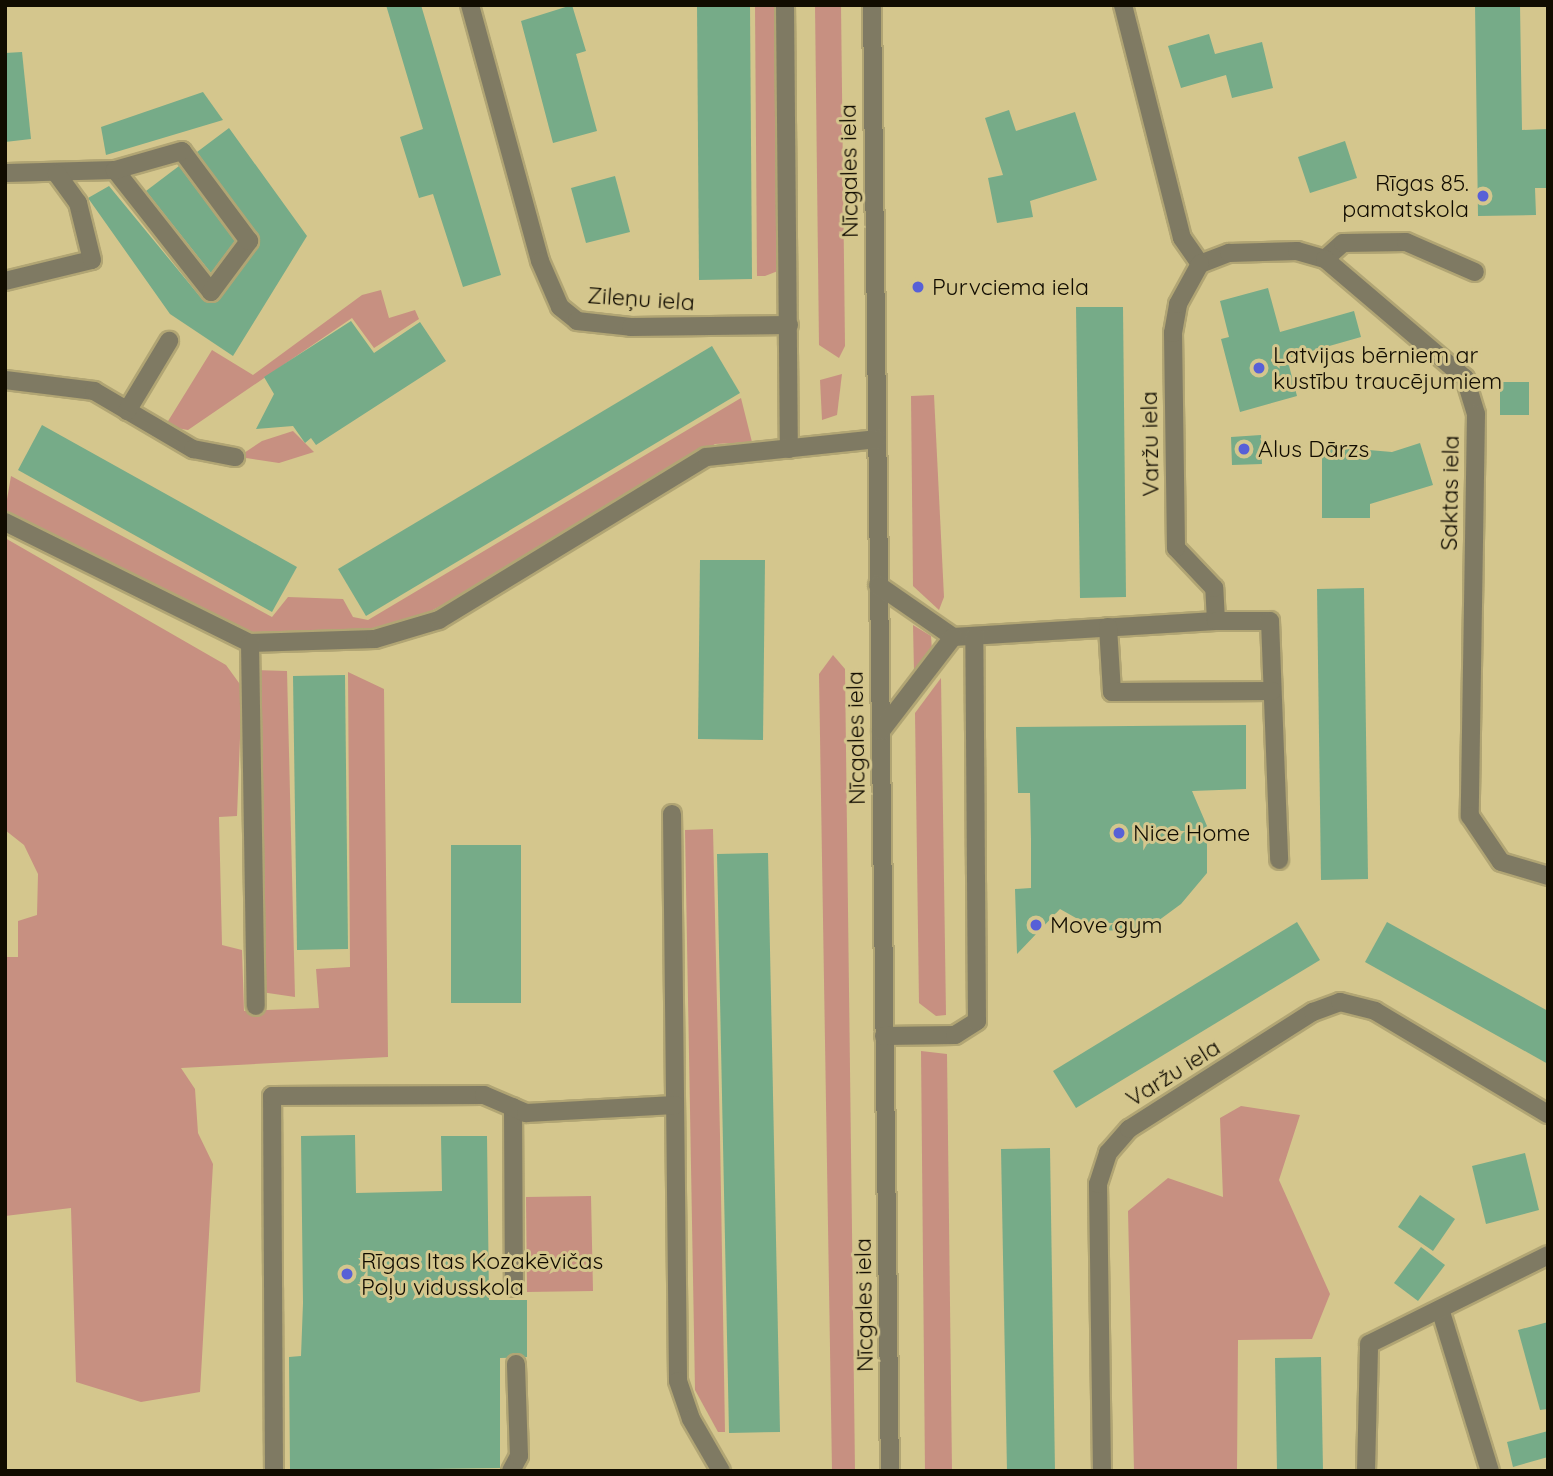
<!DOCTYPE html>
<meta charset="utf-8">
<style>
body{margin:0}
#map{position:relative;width:1553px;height:1476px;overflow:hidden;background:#d4c68d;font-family:Quicksand,sans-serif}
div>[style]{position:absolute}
.green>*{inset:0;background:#c79081}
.building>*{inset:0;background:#76ab88}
.roads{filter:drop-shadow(2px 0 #b1a574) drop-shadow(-2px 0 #b1a574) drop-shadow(0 2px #b1a574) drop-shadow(0 -2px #b1a574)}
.minor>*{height:18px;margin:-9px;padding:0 9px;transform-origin:9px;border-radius:9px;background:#7f7a63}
.dots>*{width:19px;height:19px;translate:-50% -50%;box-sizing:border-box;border:4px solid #d4c68d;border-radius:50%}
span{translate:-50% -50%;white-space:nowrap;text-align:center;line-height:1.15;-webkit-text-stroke:6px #d4c68d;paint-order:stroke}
.street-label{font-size:23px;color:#110c00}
.poi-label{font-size:23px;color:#110c00}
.right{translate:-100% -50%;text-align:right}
.left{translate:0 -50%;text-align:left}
.frame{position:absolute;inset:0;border:7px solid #110c00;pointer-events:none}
</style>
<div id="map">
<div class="green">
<div style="clip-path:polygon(755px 5px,779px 5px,783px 269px,765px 276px,757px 276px)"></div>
<div style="clip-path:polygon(815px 5px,841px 5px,845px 346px,839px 358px,819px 345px)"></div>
<div style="clip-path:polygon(381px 290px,389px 318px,415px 310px,419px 319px,374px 348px,352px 318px,188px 430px,165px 426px,212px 350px,253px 375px,362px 295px)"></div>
<div style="clip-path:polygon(842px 374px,837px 415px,822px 420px,820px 380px)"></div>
<div style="clip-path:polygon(934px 395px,944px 597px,939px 610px,913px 586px,911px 396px)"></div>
<div style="clip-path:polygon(741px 398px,752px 442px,715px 444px,495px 578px,390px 632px,248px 638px,5px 511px,11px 476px,272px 617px,288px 597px,343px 599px,353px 617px,368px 620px)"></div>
<div style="clip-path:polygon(293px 431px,314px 452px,279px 463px,246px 458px,244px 453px,262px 441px)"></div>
<div style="clip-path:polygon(5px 538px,226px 665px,242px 687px,237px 816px,219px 817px,222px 945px,242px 950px,244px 1011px,319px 1008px,316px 969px,350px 967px,348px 672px,384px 689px,388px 1057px,181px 1068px,195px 1089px,198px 1133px,213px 1164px,200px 1392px,141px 1402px,76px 1382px,71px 1208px,5px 1216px,5px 957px,18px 957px,18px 921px,37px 915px,38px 874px,24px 845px,5px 830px)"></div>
<div style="clip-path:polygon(913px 625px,931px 636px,932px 650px,914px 672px)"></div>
<div style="clip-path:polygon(833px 655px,845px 669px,855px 1471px,832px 1471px,819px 674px)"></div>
<div style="clip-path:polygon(254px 670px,287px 671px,295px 997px,261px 992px)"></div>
<div style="clip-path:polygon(941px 678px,946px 1015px,936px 1016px,919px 1003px,915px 713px)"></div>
<div style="clip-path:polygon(713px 829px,720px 1135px,725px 1432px,718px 1432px,695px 1390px,685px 830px)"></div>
<div style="clip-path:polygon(921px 1051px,947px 1054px,952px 1471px,925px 1471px)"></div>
<div style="clip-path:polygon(1241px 1106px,1300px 1115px,1279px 1180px,1330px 1294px,1312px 1339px,1238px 1340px,1237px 1471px,1134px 1471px,1128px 1211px,1168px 1178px,1223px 1197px,1220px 1118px)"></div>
<div style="clip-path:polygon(591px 1196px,593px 1291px,527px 1292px,526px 1197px)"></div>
</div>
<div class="building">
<div style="clip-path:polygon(386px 5px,421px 5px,501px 275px,463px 287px,433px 194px,419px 198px,400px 137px,423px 129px)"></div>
<div style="clip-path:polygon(572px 5px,586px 51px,576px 54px,597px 131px,553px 143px,521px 21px)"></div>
<div style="clip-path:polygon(697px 5px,750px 5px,752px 279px,699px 280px)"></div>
<div style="clip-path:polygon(1475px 5px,1520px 5px,1522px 130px,1548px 129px,1548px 188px,1535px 188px,1536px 215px,1478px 216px)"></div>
<div style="clip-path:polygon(1209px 34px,1215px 54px,1262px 42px,1273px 88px,1232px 98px,1226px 75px,1181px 88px,1168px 46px)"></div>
<div style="clip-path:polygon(22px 52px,31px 139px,5px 142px,5px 53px)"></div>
<div style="clip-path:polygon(203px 92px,223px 120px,106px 155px,101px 127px)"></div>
<div style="clip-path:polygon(1009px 110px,1016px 131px,1075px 112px,1097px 180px,1030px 201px,1033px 217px,997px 223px,988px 178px,1003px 175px,985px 118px)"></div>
<div style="clip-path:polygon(229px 128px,307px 236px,233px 356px,170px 314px,88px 198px,109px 186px,202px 299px,216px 302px,260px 242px,197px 152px)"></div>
<div style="clip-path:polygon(1345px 141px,1357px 178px,1310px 193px,1298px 157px)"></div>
<div style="clip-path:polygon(179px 166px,235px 241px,211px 273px,146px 191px)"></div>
<div style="clip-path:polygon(615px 176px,630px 232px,586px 243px,571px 188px)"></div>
<div style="clip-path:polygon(1268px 288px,1280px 332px,1354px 311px,1361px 337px,1287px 358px,1297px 396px,1240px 412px,1221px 339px,1229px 337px,1220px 301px)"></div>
<div style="clip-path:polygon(1076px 307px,1123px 307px,1126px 597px,1080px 598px)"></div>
<div style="clip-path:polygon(351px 321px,374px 353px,420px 322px,446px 361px,316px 445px,311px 438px,305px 443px,293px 426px,256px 429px,274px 394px,264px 377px)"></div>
<div style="clip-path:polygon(712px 346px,740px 393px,366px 616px,338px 569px)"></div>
<div style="clip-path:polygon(1500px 382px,1529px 382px,1529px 415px,1500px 415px)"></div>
<div style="clip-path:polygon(42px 425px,297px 567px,272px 612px,18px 470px)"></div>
<div style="clip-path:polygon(1261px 435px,1262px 464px,1232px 465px,1231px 437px)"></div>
<div style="clip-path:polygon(1420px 443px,1433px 485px,1370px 504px,1370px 518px,1322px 518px,1322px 446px,1392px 452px)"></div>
<div style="clip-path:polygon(700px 560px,765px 560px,763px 740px,698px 739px)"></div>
<div style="clip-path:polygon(1364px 588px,1368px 879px,1321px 880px,1317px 589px)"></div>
<div style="clip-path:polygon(345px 675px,348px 949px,297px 950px,293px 676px)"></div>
<div style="clip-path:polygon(1246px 725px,1246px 789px,1192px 791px,1207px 826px,1207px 873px,1181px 904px,1147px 929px,1099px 931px,1060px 909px,1017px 954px,1015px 889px,1031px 888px,1031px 840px,1030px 793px,1018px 793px,1016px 727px)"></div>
<div style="clip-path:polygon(451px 845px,521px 845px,521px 1003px,451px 1003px)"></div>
<div style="clip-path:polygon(768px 853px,780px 1432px,729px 1433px,717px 854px)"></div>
<div style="clip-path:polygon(1297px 922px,1320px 960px,1076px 1108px,1053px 1071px)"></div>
<div style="clip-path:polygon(1387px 922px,1548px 1011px,1548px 1064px,1365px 962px)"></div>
<div style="clip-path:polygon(355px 1135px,356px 1193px,442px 1191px,441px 1136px,487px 1136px,489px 1300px,527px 1300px,527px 1357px,500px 1358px,500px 1468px,290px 1471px,289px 1357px,301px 1356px,303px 1303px,301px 1136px)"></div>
<div style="clip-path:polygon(1050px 1148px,1055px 1471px,1007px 1471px,1001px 1149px)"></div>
<div style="clip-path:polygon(1525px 1153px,1539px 1210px,1486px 1224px,1472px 1166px)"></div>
<div style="clip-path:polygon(1420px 1195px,1455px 1219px,1433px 1251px,1398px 1227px)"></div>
<div style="clip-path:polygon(1421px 1247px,1445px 1265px,1418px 1301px,1394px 1283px)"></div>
<div style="clip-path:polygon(1548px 1322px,1548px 1409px,1540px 1410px,1518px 1330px)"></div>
<div style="clip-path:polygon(1321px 1357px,1323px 1471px,1277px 1471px,1275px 1358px)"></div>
<div style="clip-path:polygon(1548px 1431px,1548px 1457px,1513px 1467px,1507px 1442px)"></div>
</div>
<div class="roads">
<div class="minor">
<div style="left:470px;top:5px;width:265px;rotate:74.7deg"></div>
<div style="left:540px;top:261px;width:50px;rotate:66.5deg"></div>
<div style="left:560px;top:307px;width:22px;rotate:39deg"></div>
<div style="left:577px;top:321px;width:54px;rotate:6.3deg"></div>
<div style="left:631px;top:327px;width:158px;rotate:-0.7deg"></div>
<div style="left:785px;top:5px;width:444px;rotate:89.5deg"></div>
<div style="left:872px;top:5px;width:1466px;rotate:89.3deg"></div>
<div style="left:1123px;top:5px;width:240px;rotate:75.8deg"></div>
<div style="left:1182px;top:238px;width:32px;rotate:55deg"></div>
<div style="left:5px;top:173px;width:110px;rotate:-1.6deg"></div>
<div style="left:115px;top:170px;width:155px;rotate:51.8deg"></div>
<div style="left:211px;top:292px;width:64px;rotate:-53.3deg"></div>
<div style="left:249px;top:241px;width:112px;rotate:-126.7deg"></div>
<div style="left:182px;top:151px;width:70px;rotate:164.2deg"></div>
<div style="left:1325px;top:259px;width:24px;rotate:-42deg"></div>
<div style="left:1343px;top:243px;width:63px;rotate:-0.9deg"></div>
<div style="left:1406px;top:242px;width:75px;rotate:23.5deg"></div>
<div style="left:1200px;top:264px;width:31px;rotate:-21deg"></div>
<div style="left:1229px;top:253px;width:68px;rotate:-1.7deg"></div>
<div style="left:1297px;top:251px;width:29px;rotate:16deg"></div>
<div style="left:1325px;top:259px;width:184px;rotate:40.4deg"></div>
<div style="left:1465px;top:378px;width:38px;rotate:73deg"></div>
<div style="left:1476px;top:414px;width:402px;rotate:90.9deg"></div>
<div style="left:1470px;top:816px;width:55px;rotate:56deg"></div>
<div style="left:1501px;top:862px;width:49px;rotate:16.6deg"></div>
<div style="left:5px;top:281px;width:89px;rotate:-13.6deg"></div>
<div style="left:92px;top:260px;width:59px;rotate:-103.8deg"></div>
<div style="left:78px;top:203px;width:36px;rotate:-126deg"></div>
<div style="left:5px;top:380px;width:90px;rotate:7deg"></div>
<div style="left:94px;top:391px;width:115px;rotate:30.4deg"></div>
<div style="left:193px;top:449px;width:43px;rotate:10.8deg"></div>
<div style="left:127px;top:411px;width:82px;rotate:-59deg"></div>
<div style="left:5px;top:522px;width:273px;rotate:26.3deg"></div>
<div style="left:250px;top:643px;width:125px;rotate:-1.8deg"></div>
<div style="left:375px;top:639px;width:67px;rotate:-16.5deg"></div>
<div style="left:439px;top:620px;width:313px;rotate:-31.4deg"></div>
<div style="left:706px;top:457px;width:171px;rotate:-6deg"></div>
<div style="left:878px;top:585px;width:91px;rotate:34.7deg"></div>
<div style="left:953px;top:637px;width:263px;rotate:-3.5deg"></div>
<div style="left:1216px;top:621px;width:33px;rotate:-93deg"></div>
<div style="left:1214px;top:588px;width:55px;rotate:-133.5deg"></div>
<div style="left:1176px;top:548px;width:215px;rotate:-90.8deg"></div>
<div style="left:1173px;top:333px;width:29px;rotate:-80deg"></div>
<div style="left:1178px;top:304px;width:46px;rotate:-61.2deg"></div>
<div style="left:1216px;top:621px;width:54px"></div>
<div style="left:1270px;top:621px;width:239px;rotate:87.8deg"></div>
<div style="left:1108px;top:627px;width:65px;rotate:86.5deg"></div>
<div style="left:1112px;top:692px;width:160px;rotate:-0.4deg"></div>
<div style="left:250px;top:643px;width:363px;rotate:89.1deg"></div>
<div style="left:881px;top:731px;width:118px;rotate:-52.5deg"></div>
<div style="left:672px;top:814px;width:567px;rotate:89.39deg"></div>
<div style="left:678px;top:1381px;width:40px;rotate:71.1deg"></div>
<div style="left:691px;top:1419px;width:60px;rotate:60deg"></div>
<div style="left:884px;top:1036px;width:71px;rotate:-0.8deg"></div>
<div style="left:955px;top:1035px;width:26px;rotate:-32deg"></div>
<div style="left:977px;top:1021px;width:385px;rotate:-90.4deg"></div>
<div style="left:513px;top:1107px;width:180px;rotate:89.7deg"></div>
<div style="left:1441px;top:1312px;width:166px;rotate:72.9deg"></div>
<div style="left:274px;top:1471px;width:375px;rotate:-90.3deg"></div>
<div style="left:272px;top:1096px;width:212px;rotate:-0.3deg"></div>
<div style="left:484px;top:1095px;width:46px;rotate:23.2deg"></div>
<div style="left:526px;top:1113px;width:149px;rotate:-3.1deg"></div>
<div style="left:511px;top:1471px;width:17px;rotate:-62deg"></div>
<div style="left:519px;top:1456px;width:92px;rotate:-91.9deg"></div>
<div style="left:1102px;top:1471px;width:287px;rotate:-90.8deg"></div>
<div style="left:1098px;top:1184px;width:33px;rotate:-72deg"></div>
<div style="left:1108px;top:1153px;width:32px;rotate:-49deg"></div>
<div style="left:1129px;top:1129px;width:218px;rotate:-32.5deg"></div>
<div style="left:1313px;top:1012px;width:29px;rotate:-20deg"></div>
<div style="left:1340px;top:1002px;width:36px;rotate:14deg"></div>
<div style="left:1375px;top:1011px;width:201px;rotate:30.8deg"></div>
<div style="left:1366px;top:1471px;width:127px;rotate:-88.6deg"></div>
<div style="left:1369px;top:1344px;width:200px;rotate:-26.4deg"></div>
</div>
</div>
<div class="dots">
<div style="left:1483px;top:196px;background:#5760d7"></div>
<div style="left:918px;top:287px;background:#5760d7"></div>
<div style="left:1259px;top:368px;background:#5760d7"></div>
<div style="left:1244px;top:449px;background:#5760d7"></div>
<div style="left:1119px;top:833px;background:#5760d7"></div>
<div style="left:1036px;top:925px;background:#5760d7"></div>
<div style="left:347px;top:1274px;background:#5760d7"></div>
</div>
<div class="street-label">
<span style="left:849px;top:171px;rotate:-91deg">Nīcgales iela</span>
<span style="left:641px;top:299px;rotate:4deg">Zileņu iela</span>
<span style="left:1150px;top:444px;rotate:-91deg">Varžu iela</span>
<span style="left:1450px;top:493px;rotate:-89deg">Saktas iela</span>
<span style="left:856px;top:738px;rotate:-91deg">Nīcgales iela</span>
<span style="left:1173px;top:1073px;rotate:-32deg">Varžu iela</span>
<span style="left:864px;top:1305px;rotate:-91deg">Nīcgales iela</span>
</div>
<div class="poi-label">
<span class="right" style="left:1469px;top:196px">Rīgas 85.<br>pamatskola</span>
<span class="left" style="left:932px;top:287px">Purvciema iela</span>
<span class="left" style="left:1273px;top:368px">Latvijas bērniem ar<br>kustību traucējumiem</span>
<span class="left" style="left:1258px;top:449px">Alus Dārzs</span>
<span class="left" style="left:1133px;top:833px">Nice Home</span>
<span class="left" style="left:1050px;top:925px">Move gym</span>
<span class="left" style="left:361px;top:1274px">Rīgas Itas Kozakēvičas<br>Poļu vidusskola</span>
</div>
<div class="frame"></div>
</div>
